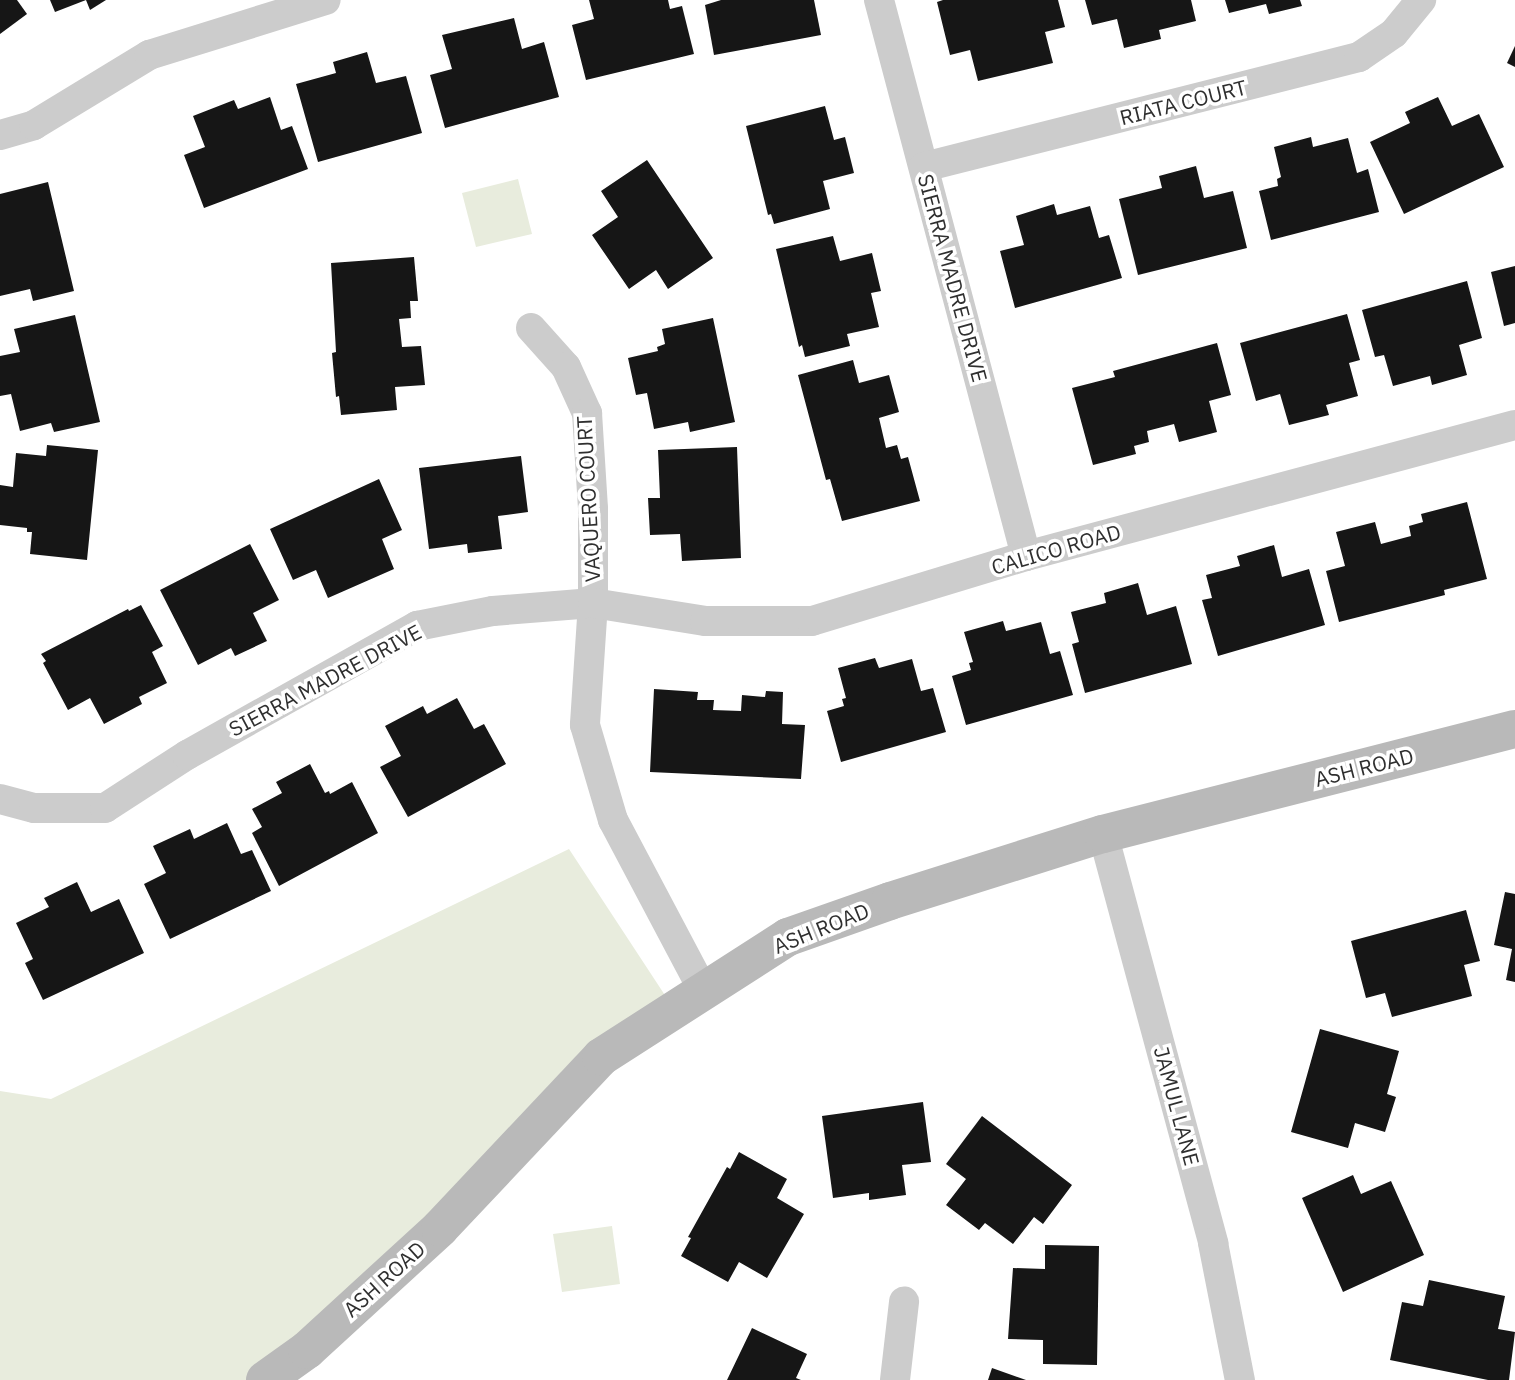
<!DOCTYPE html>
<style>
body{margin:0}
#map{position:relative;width:1515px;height:1380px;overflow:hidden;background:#fff;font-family:"IBM Plex Sans",sans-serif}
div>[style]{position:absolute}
.green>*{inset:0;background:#e8ecdd}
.building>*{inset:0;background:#161616}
.street>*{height:30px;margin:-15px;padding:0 15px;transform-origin:15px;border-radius:15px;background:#ccc}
.secondary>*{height:38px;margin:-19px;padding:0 19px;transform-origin:19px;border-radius:19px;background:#b9b9b9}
span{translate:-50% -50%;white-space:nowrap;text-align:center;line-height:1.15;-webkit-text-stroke:7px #fff;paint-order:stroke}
.street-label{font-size:21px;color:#2f2f2f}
</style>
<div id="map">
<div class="green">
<div style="clip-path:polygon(518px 179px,532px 234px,476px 247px,462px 193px)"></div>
<div style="clip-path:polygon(569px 849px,674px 1009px,265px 1380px,0 1380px,0 1091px,51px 1099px)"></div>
<div style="clip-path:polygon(612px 1226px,620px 1284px,562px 1292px,553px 1234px)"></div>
</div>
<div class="building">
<div style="clip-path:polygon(0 0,17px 0,27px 14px,0 34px)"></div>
<div style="clip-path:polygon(50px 0,86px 0,55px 12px)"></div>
<div style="clip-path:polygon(86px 0,106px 0,90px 10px)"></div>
<div style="clip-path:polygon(589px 0,668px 0,670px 9px,682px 6px,694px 54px,586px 80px,572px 25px,594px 19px)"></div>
<div style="clip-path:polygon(721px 0,814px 0,821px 35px,714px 55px,705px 5px)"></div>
<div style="clip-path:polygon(943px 0,1058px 0,1065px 27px,1045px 32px,1053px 63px,978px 81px,970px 50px,950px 55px,937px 2px)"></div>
<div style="clip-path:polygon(1085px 0,1191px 0,1196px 21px,1159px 30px,1161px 39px,1124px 48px,1117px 19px,1092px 25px)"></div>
<div style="clip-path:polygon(1225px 0,1300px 0,1302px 6px,1269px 14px,1266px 4px,1229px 13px)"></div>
<div style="clip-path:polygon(514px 18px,522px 49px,544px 42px,559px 97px,445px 128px,430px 75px,452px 69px,442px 35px)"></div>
<div style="clip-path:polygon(1515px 46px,1515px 67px,1507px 63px)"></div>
<div style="clip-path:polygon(367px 52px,376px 83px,406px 76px,422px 133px,318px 162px,296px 84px,336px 73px,333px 62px)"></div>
<div style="clip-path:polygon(270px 97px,281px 130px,292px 126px,308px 169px,204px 208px,184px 155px,205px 147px,193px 116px,234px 100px,238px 109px)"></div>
<div style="clip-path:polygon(1438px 97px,1452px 126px,1479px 114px,1504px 167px,1404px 214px,1370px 142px,1410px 123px,1405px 112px)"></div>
<div style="clip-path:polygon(825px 106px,834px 140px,845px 137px,854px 173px,823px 181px,830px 209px,774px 224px,771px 214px,768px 215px,746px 126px)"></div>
<div style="clip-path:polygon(1311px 137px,1313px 147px,1348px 138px,1357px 173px,1368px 169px,1379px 212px,1271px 240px,1259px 191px,1278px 186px,1277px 179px,1281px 177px,1274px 147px)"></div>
<div style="clip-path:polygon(647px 160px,713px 258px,668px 289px,656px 270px,629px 289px,592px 235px,618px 217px,601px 191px)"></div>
<div style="clip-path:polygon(1196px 166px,1204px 198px,1233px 191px,1247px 248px,1138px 275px,1119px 199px,1162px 188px,1159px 176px)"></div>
<div style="clip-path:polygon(48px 182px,74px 291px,33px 301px,30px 289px,0 296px,0 194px)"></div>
<div style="clip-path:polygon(1054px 204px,1057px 215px,1090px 206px,1099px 238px,1109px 235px,1122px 278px,1015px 308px,1000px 251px,1024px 245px,1016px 216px)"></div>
<div style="clip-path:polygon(833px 236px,840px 261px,872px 253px,881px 291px,871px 293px,879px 327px,847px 334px,850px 346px,805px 357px,802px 345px,799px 347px,776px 249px)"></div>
<div style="clip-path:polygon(414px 257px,418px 301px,410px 301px,411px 318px,399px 319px,402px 347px,421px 346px,425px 385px,395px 387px,397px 410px,341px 415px,339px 396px,336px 397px,332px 353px,336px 352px,331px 263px)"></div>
<div style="clip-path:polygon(1515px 266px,1515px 323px,1504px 326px,1491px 272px)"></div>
<div style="clip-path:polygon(1467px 281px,1482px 338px,1459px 345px,1467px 375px,1432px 385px,1430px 376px,1393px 386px,1384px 355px,1375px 357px,1362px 310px)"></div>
<div style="clip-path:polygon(1347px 314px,1360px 360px,1349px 363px,1358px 396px,1326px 405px,1329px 415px,1289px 425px,1280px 394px,1256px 401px,1240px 343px)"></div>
<div style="clip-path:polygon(75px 315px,100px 422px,54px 432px,51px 423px,20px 431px,11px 394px,0 396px,0 356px,20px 352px,14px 329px)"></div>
<div style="clip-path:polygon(713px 318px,735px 422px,690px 432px,688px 422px,654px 429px,647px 393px,636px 395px,628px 358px,658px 351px,657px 347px,665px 344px,662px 329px)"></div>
<div style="clip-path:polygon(1217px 343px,1231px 395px,1209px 401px,1217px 432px,1179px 442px,1174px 424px,1147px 431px,1149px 442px,1134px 446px,1136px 454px,1093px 465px,1072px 388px,1115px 377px,1113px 371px)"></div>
<div style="clip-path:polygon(853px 360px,859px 383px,889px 375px,899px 412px,879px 418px,886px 448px,897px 445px,901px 459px,908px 457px,920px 501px,842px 521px,830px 479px,826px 480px,798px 375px)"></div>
<div style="clip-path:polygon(47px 445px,98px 450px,87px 560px,30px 554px,32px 532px,27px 532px,27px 528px,0 525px,0 485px,13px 487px,16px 453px,46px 456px)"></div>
<div style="clip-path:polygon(737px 447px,741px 558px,682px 561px,680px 534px,650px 535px,648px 498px,660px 498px,658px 450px)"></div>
<div style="clip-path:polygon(521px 456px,528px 512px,498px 516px,502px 549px,468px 553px,467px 544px,429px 549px,419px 468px)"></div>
<div style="clip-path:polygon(379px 479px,402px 530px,382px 539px,394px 569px,328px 598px,316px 570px,293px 580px,270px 529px)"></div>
<div style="clip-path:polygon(1467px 502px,1487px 579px,1444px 590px,1445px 595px,1339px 622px,1326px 571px,1345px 566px,1336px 532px,1375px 522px,1381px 544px,1411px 536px,1409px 526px,1423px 522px,1421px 514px)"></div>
<div style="clip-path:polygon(250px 544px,279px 600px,253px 613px,267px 641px,235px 656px,231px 648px,198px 665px,160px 590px)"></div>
<div style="clip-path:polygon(1274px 545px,1282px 577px,1309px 569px,1325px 625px,1218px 656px,1202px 600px,1212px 598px,1206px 575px,1240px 566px,1237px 556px)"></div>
<div style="clip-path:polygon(1138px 583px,1147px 615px,1176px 606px,1192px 664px,1085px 693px,1072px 644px,1079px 642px,1071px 612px,1106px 603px,1104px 593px)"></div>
<div style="clip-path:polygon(141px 605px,163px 646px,152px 652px,167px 683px,139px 697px,142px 704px,104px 724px,90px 698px,68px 710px,43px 663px,46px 661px,41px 654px,128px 609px,129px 611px)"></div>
<div style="clip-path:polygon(1003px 621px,1006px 631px,1041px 622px,1050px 654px,1060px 651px,1073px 695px,966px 725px,952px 676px,971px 670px,969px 663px,973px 662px,964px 632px)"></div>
<div style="clip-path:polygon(875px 658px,879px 668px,912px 659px,921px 691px,933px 688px,946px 732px,841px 762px,827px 711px,844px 706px,842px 699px,846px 698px,838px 668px)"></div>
<div style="clip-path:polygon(654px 689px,698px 692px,697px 700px,714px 700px,713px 710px,741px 711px,742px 695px,765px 697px,766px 691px,783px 692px,782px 724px,805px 725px,801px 779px,650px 772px)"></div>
<div style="clip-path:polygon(457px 698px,474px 729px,484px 724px,506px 764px,408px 817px,380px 767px,401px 756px,385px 726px,423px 706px,427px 714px)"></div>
<div style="clip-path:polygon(310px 764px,325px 793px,329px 791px,330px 794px,352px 782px,378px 833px,279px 886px,252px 833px,262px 827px,252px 809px,282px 793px,276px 782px)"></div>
<div style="clip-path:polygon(227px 823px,241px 854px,252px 850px,271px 891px,170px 939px,144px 884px,166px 873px,153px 846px,190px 829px,194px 839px)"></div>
<div style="clip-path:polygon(77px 882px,91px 912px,119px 899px,144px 953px,43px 1000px,25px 963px,33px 959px,16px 923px,49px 907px,44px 898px)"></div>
<div style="clip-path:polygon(1505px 892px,1515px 894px,1515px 982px,1506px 980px,1512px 949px,1494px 945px)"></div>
<div style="clip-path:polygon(1466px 910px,1480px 961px,1464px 965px,1472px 996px,1392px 1017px,1385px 993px,1366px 998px,1351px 941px)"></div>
<div style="clip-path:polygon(1320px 1029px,1399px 1051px,1387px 1094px,1396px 1097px,1385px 1132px,1355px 1123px,1348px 1148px,1291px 1132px)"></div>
<div style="clip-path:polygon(923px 1102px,931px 1162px,902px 1165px,906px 1195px,869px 1200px,869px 1193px,833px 1198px,822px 1116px)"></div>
<div style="clip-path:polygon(982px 1116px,1072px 1185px,1043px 1224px,1034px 1217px,1013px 1244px,985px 1223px,979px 1230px,946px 1205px,966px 1179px,946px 1164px)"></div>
<div style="clip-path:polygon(739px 1152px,787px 1179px,777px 1198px,804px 1214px,767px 1278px,739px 1262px,728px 1282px,681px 1256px,691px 1238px,688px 1237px,727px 1167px,730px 1169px)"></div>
<div style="clip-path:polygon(1353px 1175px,1361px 1194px,1391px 1181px,1424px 1255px,1343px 1292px,1302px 1198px)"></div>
<div style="clip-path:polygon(1045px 1245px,1099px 1246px,1097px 1365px,1043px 1364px,1043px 1340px,1008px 1339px,1013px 1268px,1045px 1269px)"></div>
<div style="clip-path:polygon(1429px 1280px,1505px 1296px,1498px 1329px,1515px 1332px,1509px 1380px,1488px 1380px,1390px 1360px,1402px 1302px,1423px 1306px)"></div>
<div style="clip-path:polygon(752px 1328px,807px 1354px,796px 1378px,801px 1380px,727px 1380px)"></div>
<div style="clip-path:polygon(992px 1368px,1026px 1380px,988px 1380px)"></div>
</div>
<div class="street">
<div style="left:879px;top:0;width:575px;rotate:75.19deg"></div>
<div style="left:0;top:135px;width:35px;rotate:-16deg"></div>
<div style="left:34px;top:125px;width:135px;rotate:-31.3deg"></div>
<div style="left:149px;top:55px;width:185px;rotate:-17.3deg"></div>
<div style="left:924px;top:167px;width:449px;rotate:-14.2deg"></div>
<div style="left:1359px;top:57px;width:42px;rotate:-34.4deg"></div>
<div style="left:1394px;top:33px;width:43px;rotate:-50.7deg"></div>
<div style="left:531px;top:328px;width:52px;rotate:48.1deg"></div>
<div style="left:566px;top:367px;width:51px;rotate:65.5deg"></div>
<div style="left:587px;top:413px;width:96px;rotate:86.4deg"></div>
<div style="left:593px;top:509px;width:94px;rotate:90deg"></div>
<div style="left:593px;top:603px;width:122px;rotate:93.8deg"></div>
<div style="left:585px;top:725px;width:99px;rotate:73.6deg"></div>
<div style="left:613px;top:820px;width:192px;rotate:62.1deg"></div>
<div style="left:0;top:799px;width:35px;rotate:15deg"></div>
<div style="left:34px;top:808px;width:71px"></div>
<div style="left:105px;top:808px;width:98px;rotate:-32.9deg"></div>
<div style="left:187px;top:755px;width:264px;rotate:-29.3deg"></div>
<div style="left:417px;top:626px;width:77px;rotate:-11.2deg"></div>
<div style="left:493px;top:611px;width:100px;rotate:-4.6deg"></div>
<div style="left:593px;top:603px;width:113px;rotate:9.1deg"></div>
<div style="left:705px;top:621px;width:107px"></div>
<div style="left:812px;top:621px;width:224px;rotate:-16.9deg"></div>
<div style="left:1026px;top:556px;width:506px;rotate:-15deg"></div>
<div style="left:1103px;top:834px;width:424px;rotate:74.9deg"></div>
<div style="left:1213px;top:1243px;width:140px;rotate:78.9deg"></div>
<div style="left:895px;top:1380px;width:79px;rotate:-83.4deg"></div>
</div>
<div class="secondary">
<div style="left:265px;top:1380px;width:52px;rotate:-35.5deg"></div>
<div style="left:307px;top:1350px;width:180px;rotate:-42.5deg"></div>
<div style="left:440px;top:1228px;width:235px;rotate:-46.7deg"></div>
<div style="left:601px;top:1057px;width:222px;rotate:-32.7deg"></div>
<div style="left:788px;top:937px;width:108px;rotate:-19.4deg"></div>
<div style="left:890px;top:901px;width:223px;rotate:-17.5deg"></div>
<div style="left:1103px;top:834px;width:425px;rotate:-14.3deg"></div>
</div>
<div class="street-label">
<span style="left:1183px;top:102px;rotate:-14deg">RIATA COURT</span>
<span style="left:953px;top:278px;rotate:75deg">SIERRA MADRE DRIVE</span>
<span style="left:588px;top:499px;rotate:-93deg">VAQUERO COURT</span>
<span style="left:1056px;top:549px;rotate:-16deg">CALICO ROAD</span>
<span style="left:325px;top:680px;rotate:-28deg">SIERRA MADRE DRIVE</span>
<span style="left:1364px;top:767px;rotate:-14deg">ASH ROAD</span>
<span style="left:821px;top:928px;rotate:-22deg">ASH ROAD</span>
<span style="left:1177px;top:1106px;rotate:75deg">JAMUL LANE</span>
<span style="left:384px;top:1279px;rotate:-42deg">ASH ROAD</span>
</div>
</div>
